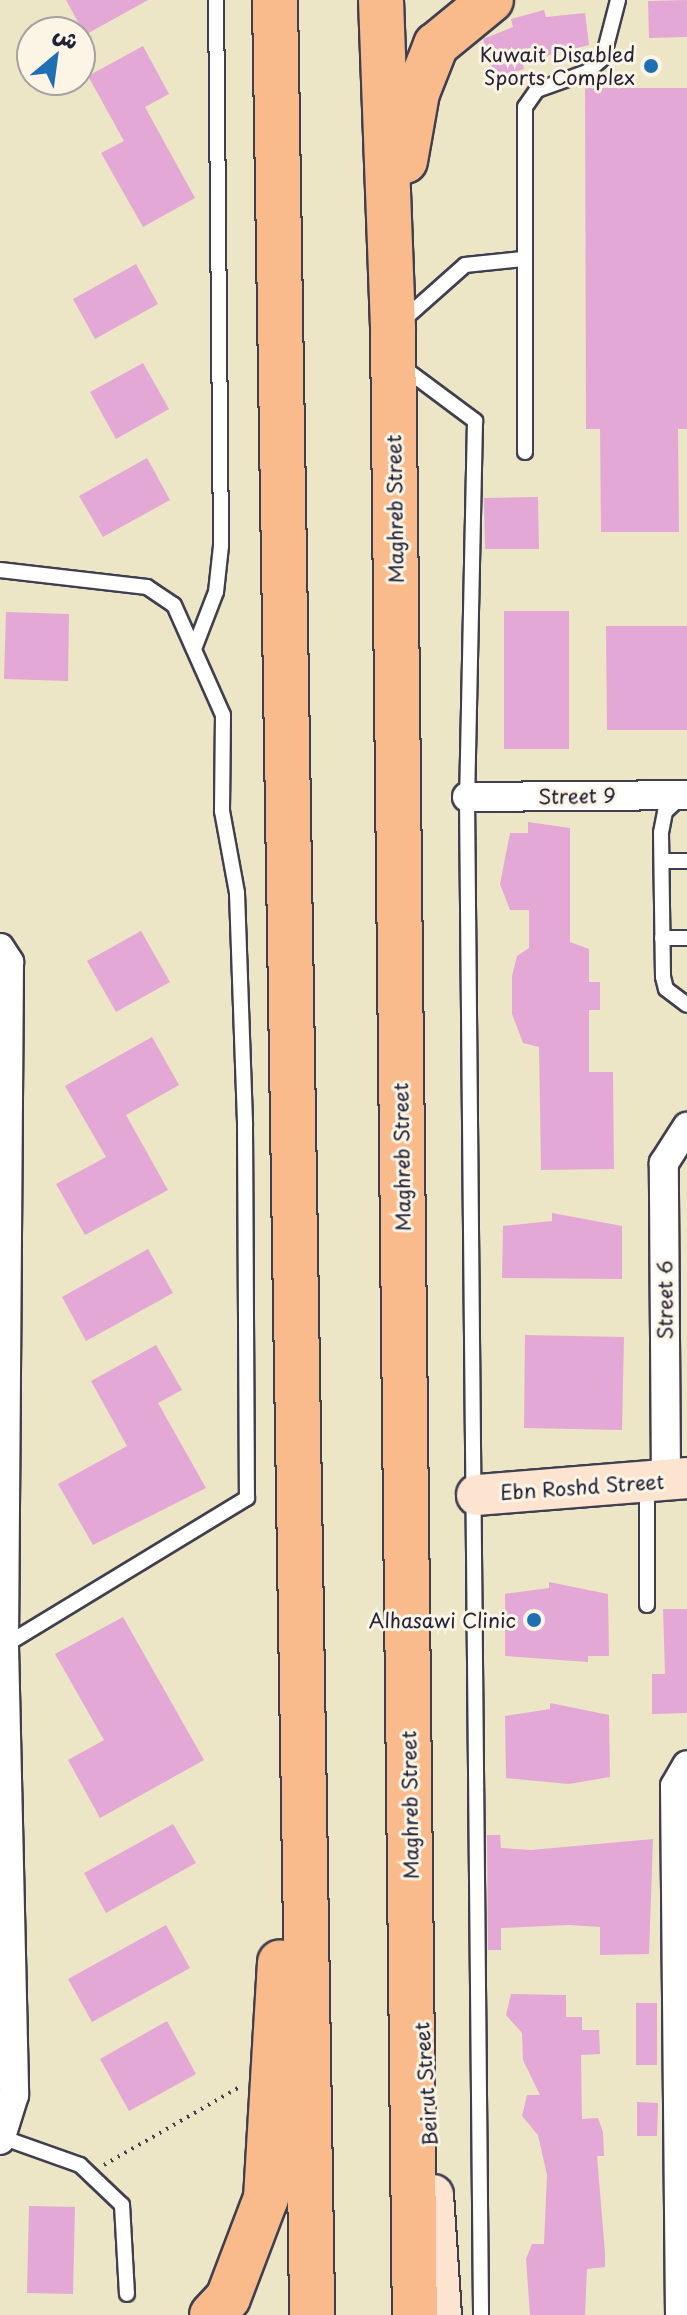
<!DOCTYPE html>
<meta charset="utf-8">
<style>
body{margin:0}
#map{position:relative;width:687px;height:2315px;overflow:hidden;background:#ece5c6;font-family:"Playpen Sans","Playpen Sans Arabic",sans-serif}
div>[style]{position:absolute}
.building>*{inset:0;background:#e4a8d6}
.path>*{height:4px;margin-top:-2px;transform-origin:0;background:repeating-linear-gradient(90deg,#403f50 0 2px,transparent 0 8px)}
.roads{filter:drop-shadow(2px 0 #403f50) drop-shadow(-2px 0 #403f50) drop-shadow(0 2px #403f50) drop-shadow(0 -2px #403f50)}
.lane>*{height:14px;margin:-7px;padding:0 7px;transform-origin:7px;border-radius:7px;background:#fff}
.street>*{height:28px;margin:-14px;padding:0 14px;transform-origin:14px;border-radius:14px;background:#fff}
.secondary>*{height:40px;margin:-20px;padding:0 20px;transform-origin:20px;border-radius:20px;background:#fde4d1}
.highway>*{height:44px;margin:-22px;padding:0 22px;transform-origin:22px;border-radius:22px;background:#fabb8c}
.dots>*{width:22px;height:22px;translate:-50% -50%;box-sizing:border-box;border:4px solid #fcf5e5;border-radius:50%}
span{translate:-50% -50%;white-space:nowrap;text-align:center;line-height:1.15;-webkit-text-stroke:6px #fcf5e5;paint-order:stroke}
.poi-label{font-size:20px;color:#22223b}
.right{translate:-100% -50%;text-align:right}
.street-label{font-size:20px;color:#22223b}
.north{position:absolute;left:16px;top:16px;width:80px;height:80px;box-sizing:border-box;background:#fcf5e5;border:2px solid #a5a1a1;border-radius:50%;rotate:29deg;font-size:22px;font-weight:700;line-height:32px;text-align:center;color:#22223b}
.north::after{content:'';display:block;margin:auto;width:28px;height:36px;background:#1f6fb2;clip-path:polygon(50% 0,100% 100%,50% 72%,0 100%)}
</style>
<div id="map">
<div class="building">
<div style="clip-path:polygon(66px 0,148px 0,85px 35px)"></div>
<div style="clip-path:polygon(687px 0,687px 37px,649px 38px,648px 1px)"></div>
<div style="clip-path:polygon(544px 10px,546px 17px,585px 13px,589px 45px,522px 62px,524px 69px,495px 78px,483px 39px,513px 27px,511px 19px)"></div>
<div style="clip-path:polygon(143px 46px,169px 94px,145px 107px,195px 198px,143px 227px,101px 153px,124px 141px,88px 76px)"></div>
<div style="clip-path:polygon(585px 88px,687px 88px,687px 429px,678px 429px,679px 532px,601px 532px,600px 429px,586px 429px)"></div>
<div style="clip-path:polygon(136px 264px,158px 304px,95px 339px,73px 299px)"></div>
<div style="clip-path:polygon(143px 363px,169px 409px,116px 439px,90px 392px)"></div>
<div style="clip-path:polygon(147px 458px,170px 500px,103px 537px,79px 496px)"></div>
<div style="clip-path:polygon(538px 497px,539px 549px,485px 549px,484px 498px)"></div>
<div style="clip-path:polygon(504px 611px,569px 611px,569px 749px,504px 749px)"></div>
<div style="clip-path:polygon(6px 612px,69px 614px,68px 681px,4px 679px)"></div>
<div style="clip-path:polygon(606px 626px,687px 626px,687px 730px,607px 730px)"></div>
<div style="clip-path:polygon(528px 822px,570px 828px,570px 942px,589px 949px,589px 982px,600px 982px,600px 1010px,589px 1010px,589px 1072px,613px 1072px,614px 1169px,541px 1170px,539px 1047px,523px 1043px,512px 1014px,512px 976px,517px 956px,529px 948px,529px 910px,510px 910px,500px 884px,510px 833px,528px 833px)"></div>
<div style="clip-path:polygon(141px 931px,170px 982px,116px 1012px,87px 961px)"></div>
<div style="clip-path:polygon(152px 1037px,179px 1085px,126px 1115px,168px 1190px,85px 1235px,56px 1184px,106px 1157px,65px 1086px)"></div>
<div style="clip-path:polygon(552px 1213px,622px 1226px,622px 1279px,502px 1278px,503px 1226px,552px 1221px)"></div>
<div style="clip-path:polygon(148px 1249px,173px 1293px,86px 1341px,62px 1297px)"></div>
<div style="clip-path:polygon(525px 1335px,624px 1337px,622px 1430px,524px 1428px)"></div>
<div style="clip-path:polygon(156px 1345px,182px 1390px,158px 1403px,206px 1488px,93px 1545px,58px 1484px,127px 1446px,91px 1381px)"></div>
<div style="clip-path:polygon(549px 1582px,608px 1594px,609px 1656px,588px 1656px,588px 1662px,505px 1656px,505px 1594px,549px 1588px)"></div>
<div style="clip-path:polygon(663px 1609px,687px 1609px,687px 1713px,652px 1714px,652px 1674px,665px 1674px)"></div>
<div style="clip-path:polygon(123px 1617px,204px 1760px,100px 1818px,68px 1760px,104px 1740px,55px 1654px)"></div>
<div style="clip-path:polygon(550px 1703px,609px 1715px,610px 1777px,569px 1784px,506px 1778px,505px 1716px,550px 1709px)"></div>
<div style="clip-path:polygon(173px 1824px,196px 1863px,106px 1913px,84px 1873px)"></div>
<div style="clip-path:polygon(487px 1835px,500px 1835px,501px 1848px,531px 1850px,653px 1839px,649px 1954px,600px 1955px,600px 1927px,569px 1925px,501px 1928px,501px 1950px,488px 1950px)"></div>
<div style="clip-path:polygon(166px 1925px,190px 1968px,92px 2022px,68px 1979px)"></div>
<div style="clip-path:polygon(511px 1994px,566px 1995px,566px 2017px,582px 2017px,582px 2030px,599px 2030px,600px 2054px,581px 2055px,582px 2119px,598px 2118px,603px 2132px,604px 2156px,597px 2156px,605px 2253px,605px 2267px,587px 2269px,585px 2315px,530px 2315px,526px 2259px,532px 2244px,544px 2244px,547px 2175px,538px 2135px,522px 2116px,527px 2095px,540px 2095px,523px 2060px,522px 2033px,506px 2015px)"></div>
<div style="clip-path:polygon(636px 2003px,657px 2003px,657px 2065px,636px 2065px)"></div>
<div style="clip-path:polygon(167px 2021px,196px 2074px,129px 2111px,100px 2059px)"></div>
<div style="clip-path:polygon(637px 2102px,658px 2103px,657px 2136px,637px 2136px)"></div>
<div style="clip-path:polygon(29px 2206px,75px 2207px,73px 2294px,27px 2293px)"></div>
</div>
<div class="path">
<div style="left:104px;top:2165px;width:155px;rotate:-29.9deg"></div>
</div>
<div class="roads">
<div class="lane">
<div style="left:402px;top:321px;width:84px;rotate:-41.6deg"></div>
<div style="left:465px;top:265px;width:58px;rotate:-5.9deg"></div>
<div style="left:404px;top:368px;width:89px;rotate:36.7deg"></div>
<div style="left:475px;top:421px;width:376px;rotate:91.2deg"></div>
<div style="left:467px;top:797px;width:1518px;rotate:89.47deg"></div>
<div style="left:525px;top:452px;width:345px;rotate:-90deg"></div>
<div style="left:525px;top:107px;width:21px;rotate:-55deg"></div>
<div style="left:537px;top:90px;width:53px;rotate:-19.8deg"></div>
<div style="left:587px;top:72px;width:21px;rotate:-41deg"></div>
<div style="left:603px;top:58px;width:60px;rotate:-75.5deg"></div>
<div style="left:0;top:570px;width:148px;rotate:6.6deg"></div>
<div style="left:147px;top:587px;width:32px;rotate:34deg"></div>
<div style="left:174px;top:605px;width:120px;rotate:66deg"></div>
<div style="left:223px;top:715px;width:96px;rotate:90.6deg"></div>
<div style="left:222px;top:811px;width:83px;rotate:79.6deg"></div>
<div style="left:237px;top:893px;width:233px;rotate:88deg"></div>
<div style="left:245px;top:1126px;width:372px;rotate:89.7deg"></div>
<div style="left:247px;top:1498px;width:285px;rotate:148.7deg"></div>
<div style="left:194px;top:649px;width:61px;rotate:-68.9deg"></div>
<div style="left:216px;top:592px;width:46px;rotate:-83.8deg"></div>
<div style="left:221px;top:546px;width:546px;rotate:-90.52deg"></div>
<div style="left:681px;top:797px;width:22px;rotate:137deg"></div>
<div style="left:665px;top:812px;width:21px;rotate:101deg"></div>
<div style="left:661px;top:833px;width:144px;rotate:89.2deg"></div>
<div style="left:663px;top:977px;width:12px;rotate:76deg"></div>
<div style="left:666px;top:989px;width:26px;rotate:37deg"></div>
<div style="left:662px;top:861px;width:25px"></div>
<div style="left:662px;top:938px;width:25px"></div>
<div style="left:647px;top:1482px;width:123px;rotate:90deg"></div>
<div style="left:4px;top:2138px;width:81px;rotate:19.6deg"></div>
<div style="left:80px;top:2165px;width:58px;rotate:43.6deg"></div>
<div style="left:122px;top:2205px;width:89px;rotate:86.8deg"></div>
</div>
<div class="street">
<div style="left:467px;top:797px;width:220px;rotate:-0.5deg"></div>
<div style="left:0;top:948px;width:17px;rotate:57deg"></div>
<div style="left:9px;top:962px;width:684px;rotate:90.42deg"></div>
<div style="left:4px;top:1646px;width:449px;rotate:88.7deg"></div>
<div style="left:14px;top:2095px;width:47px;rotate:107.3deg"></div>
<div style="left:666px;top:1480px;width:317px;rotate:-90.4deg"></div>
<div style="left:664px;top:1163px;width:43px;rotate:-57.4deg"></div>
<div style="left:680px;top:2315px;width:529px;rotate:-90.54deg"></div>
<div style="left:675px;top:1786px;width:24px;rotate:-60deg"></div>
</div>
<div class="secondary">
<div style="left:477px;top:1495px;width:211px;rotate:-4.6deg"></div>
<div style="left:433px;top:2195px;width:120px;rotate:86.2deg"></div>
</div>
<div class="highway">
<div style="left:275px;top:0;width:2315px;rotate:89.08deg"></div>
<div style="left:381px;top:0;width:330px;rotate:87.9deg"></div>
<div style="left:393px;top:330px;width:1985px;rotate:89.37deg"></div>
<div style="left:405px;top:161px;width:69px;rotate:-80deg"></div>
<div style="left:417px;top:93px;width:52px;rotate:-68.4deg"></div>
<div style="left:436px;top:45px;width:71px;rotate:-39.3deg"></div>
<div style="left:212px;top:2315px;width:23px;rotate:-47deg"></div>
<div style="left:228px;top:2298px;width:107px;rotate:-69.2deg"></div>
<div style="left:266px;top:2198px;width:236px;rotate:-86.6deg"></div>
</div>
</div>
<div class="dots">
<div style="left:651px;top:66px;background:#1f6fb2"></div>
<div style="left:534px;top:1620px;background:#1f6fb2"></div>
</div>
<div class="poi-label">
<span class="right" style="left:635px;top:66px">Kuwait Disabled<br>Sports Complex</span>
<span class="right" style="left:516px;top:1620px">Alhasawi Clinic</span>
</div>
<div class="street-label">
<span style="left:395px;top:509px;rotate:-91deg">Maghreb Street</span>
<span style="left:577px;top:796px;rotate:-1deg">Street 9</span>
<span style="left:402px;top:1157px;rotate:-91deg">Maghreb Street</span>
<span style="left:665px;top:1300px;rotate:-90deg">Street 6</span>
<span style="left:582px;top:1487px;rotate:-4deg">Ebn Roshd Street</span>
<span style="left:410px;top:1805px;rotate:-91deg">Maghreb Street</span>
<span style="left:426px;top:2084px;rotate:-94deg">Beirut Street</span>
</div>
<div class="north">ش</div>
</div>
